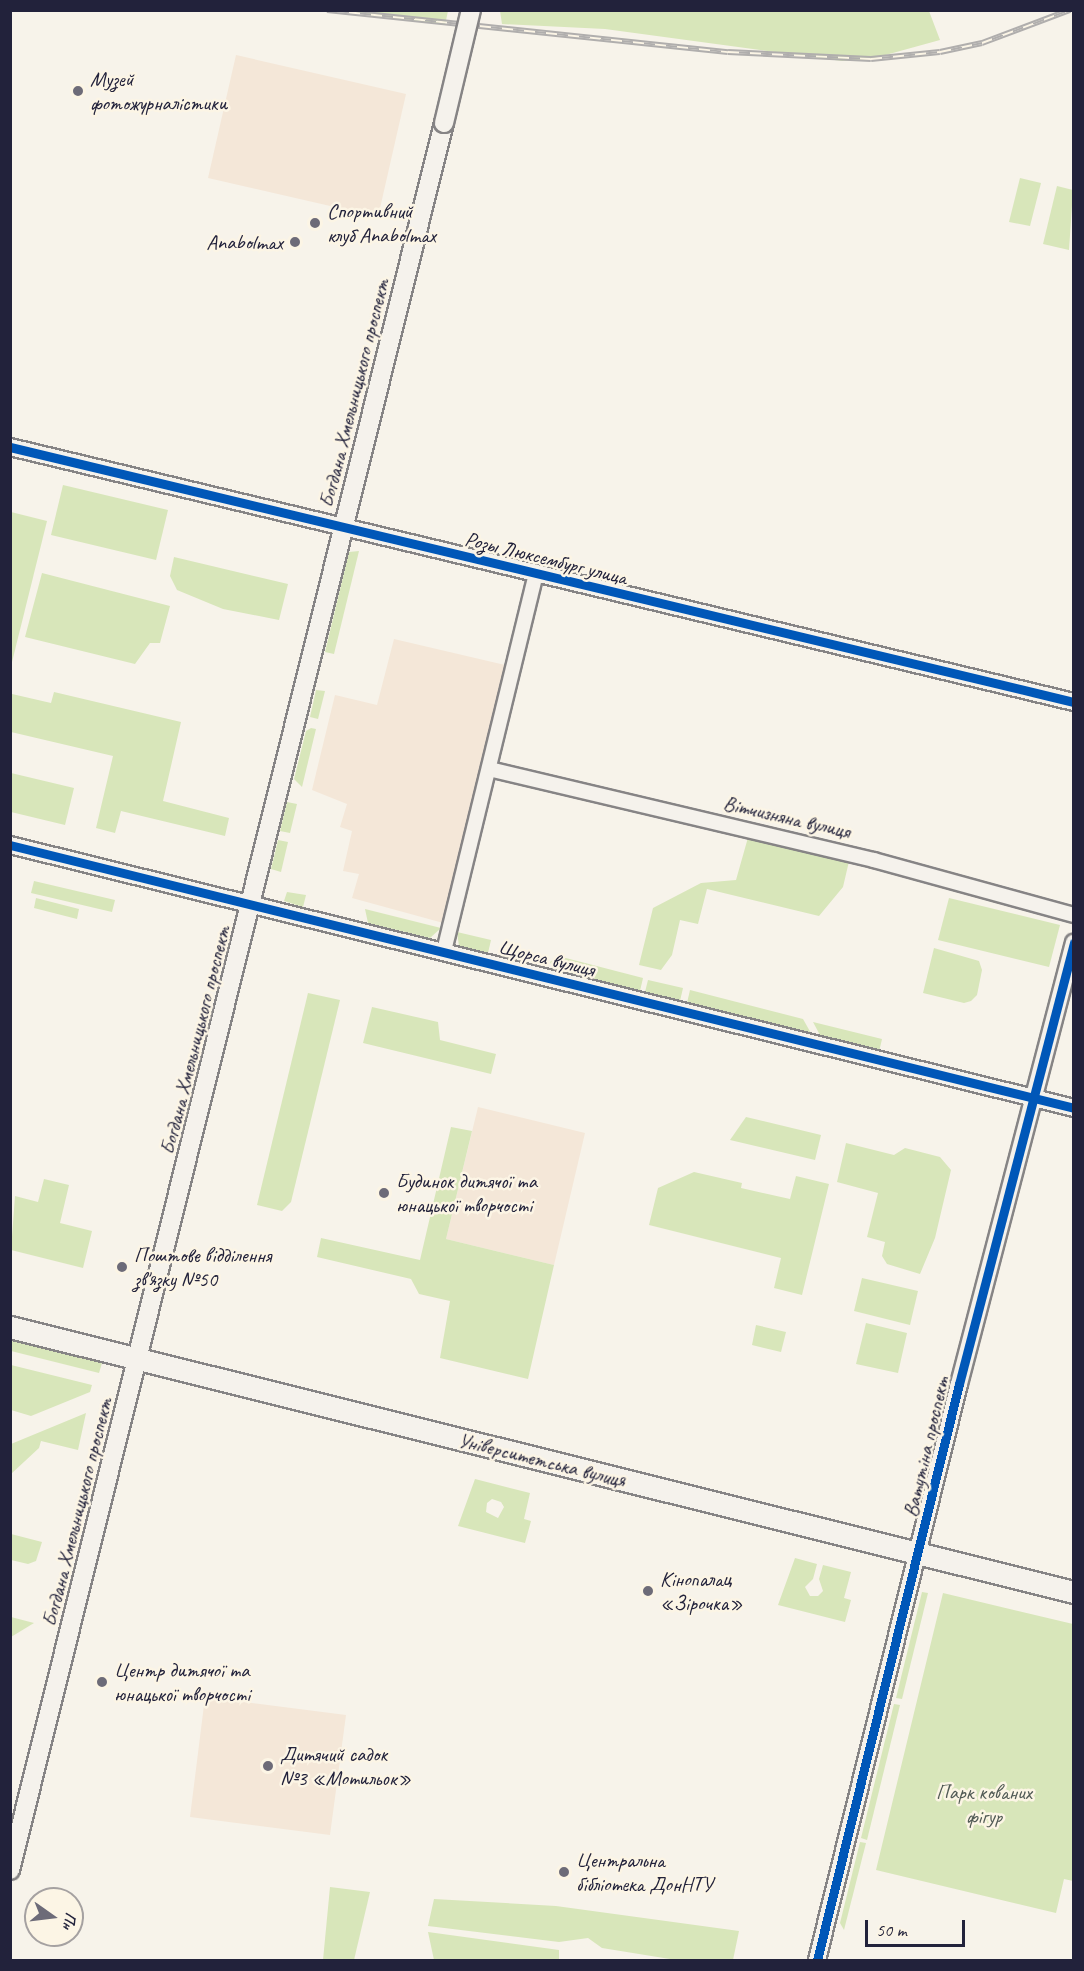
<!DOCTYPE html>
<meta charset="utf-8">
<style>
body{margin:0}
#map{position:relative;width:1084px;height:1971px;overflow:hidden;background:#f7f3ea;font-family:Caveat,sans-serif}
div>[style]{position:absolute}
.built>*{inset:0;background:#f4e7d8}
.green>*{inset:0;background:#d8e6ba}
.roads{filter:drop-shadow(2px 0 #868485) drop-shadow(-2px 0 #868485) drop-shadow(0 2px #868485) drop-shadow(0 -2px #868485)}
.minor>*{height:14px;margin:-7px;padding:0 7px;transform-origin:7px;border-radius:7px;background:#f5f2ec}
.tertiary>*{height:16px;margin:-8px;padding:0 8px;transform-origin:8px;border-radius:8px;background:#f5f2ec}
.secondary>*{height:18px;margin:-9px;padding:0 9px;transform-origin:9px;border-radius:9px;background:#f5f2ec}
.primary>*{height:21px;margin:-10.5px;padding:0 10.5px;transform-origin:10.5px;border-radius:10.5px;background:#f5f2ec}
.rail>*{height:6px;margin-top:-3px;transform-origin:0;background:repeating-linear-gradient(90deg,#fcf5e5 0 11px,#b0aead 0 22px);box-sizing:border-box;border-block:2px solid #b0aead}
.bridges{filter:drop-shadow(2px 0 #868485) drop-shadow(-2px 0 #868485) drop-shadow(0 2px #868485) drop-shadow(0 -2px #868485)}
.secondary-bridge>*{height:18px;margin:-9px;padding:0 9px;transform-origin:9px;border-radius:9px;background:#f5f2ec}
.cycleway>*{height:9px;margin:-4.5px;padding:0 4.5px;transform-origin:4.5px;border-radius:4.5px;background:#0057b8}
.dots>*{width:16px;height:16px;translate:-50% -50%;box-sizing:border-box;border:3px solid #fcf5e5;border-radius:50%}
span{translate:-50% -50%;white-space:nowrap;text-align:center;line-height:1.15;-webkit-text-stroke:5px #fcf5e5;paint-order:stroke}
.poi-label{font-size:21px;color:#22223b}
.left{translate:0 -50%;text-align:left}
.right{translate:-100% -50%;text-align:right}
.street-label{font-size:21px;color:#22223b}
.park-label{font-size:21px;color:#515a55}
.frame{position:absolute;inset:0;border:12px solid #22223b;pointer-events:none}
.north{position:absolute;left:24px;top:1887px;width:60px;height:60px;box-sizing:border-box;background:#fcf5e5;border:2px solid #a5a1a1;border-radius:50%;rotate:104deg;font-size:16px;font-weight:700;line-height:24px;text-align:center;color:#22223b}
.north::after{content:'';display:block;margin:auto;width:21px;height:27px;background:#6d6b78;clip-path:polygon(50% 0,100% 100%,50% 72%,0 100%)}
.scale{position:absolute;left:865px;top:1920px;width:100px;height:27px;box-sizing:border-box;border:3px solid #22223b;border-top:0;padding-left:8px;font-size:18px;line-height:21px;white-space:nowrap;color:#22223b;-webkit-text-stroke:4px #fcf5e5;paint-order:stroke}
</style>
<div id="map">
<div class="built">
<div style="clip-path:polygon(236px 55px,406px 94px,378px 217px,208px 178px)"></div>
<div style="clip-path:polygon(394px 639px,505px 665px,447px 924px,352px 898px,359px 874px,343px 871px,352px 831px,340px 827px,347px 804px,312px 790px,335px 695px,377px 705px)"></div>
<div style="clip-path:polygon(478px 1107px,585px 1133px,554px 1265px,446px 1239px)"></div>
<div style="clip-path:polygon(205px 1697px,346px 1715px,330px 1835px,190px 1817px)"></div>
</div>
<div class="green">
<div style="clip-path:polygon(338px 11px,448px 11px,445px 25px)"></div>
<div style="clip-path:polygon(500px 11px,929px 11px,940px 40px,871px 59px,842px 61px,605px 29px,502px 24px)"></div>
<div style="clip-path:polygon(1020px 178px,1041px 183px,1030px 226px,1009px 222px)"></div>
<div style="clip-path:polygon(1057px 186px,1073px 190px,1069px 250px,1043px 244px)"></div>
<div style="clip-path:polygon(63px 485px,168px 510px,156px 560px,51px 535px)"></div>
<div style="clip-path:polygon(11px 512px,47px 521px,11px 666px,10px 512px)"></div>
<div style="clip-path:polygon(359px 551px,334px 654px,325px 652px,349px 552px)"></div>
<div style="clip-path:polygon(174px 557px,288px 584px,279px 620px,223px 609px,177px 590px,170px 576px)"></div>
<div style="clip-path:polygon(42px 573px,170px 606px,160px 643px,150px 643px,135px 664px,25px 637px)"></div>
<div style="clip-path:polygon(316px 690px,325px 691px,318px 719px,310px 717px)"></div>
<div style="clip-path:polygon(54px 692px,181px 722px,163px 801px,229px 818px,225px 836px,121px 811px,115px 833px,96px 828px,113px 756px,11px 732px,12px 694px,51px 703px)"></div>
<div style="clip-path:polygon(311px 728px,316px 729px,302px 787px,294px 779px,306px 731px)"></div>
<div style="clip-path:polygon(11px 773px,74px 788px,65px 825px,11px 812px)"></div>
<div style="clip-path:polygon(287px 802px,297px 804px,290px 833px,280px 831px)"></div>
<div style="clip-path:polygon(749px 834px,850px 857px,843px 887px,819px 916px,707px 889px,698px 924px,680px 920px,672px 955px,661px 970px,639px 965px,653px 908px,701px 883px,736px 880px)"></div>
<div style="clip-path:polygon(278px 840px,288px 842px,281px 872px,271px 869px)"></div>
<div style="clip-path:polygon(34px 881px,115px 900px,112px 912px,31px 893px)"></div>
<div style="clip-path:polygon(287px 892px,306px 895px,303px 907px,284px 901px)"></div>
<div style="clip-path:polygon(36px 898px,79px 909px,77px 919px,34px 908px)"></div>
<div style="clip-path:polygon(949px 898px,1060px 925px,1049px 967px,938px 940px)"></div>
<div style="clip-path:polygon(365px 909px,441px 928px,430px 938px,368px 923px)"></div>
<div style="clip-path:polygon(457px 932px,491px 940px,488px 953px,459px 946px)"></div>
<div style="clip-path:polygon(934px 948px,979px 961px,982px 970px,977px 995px,971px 1001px,964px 1003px,923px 993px)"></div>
<div style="clip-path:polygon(558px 956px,643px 978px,640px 991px,555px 971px,550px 962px)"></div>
<div style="clip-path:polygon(648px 980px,683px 988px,680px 1001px,645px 992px)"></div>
<div style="clip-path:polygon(690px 990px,803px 1019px,812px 1035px,687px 1003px)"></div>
<div style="clip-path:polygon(308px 993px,340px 1000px,291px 1202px,282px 1211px,257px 1205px)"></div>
<div style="clip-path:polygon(372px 1007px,438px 1022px,440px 1040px,496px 1054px,491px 1074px,363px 1043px)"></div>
<div style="clip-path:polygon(813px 1022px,882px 1039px,879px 1052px,821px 1037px)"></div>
<div style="clip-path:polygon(746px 1117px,821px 1135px,815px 1160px,730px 1140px)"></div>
<div style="clip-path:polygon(451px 1127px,472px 1131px,446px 1239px,554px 1265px,528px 1379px,440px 1358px,450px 1301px,419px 1294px,411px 1279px,317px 1257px,321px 1238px,420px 1260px)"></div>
<div style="clip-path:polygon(846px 1143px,894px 1155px,905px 1148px,940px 1157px,951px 1170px,935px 1238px,920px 1274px,887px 1264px,882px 1256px,885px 1242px,867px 1237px,878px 1193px,837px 1182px)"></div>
<div style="clip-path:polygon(694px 1172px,742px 1183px,741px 1188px,790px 1199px,796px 1176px,829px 1184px,802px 1295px,774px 1288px,781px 1258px,649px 1225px,658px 1188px)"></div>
<div style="clip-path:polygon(44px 1179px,69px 1185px,60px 1223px,92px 1231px,83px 1268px,11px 1250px,15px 1196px,38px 1202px)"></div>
<div style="clip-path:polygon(862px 1278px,918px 1291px,910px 1325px,854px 1311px)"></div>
<div style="clip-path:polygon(866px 1323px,907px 1333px,898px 1373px,856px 1364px)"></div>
<div style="clip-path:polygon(756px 1325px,786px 1332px,781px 1352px,752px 1345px)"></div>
<div style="clip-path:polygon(11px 1340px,102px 1363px,99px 1373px,11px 1351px)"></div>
<div style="clip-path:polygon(11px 1365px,92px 1385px,90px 1392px,31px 1416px,11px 1410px)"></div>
<div style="clip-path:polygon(86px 1413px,78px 1450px,41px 1441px,39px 1448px,11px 1474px,11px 1444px)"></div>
<div style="clip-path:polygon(evenodd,475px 1479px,530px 1493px,524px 1519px,531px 1521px,525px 1543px,458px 1526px,475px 1479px,492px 1499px,501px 1502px,504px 1507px,498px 1518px,486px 1512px,487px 1503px,492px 1499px)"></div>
<div style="clip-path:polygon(11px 1534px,42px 1542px,36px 1561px,28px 1564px,11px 1560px)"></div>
<div style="clip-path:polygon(795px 1558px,817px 1564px,813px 1579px,805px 1587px,810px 1596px,818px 1596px,823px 1591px,819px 1579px,823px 1565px,851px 1572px,844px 1598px,851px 1600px,845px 1622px,778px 1605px)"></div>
<div style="clip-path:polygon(922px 1592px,928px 1593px,902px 1699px,896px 1698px)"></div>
<div style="clip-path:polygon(943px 1593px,1073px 1624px,1073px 1881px,1064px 1879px,1056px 1913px,876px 1870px)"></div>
<div style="clip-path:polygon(11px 1617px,34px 1623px,11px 1637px)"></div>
<div style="clip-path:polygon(894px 1704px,900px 1705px,867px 1840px,861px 1838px)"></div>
<div style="clip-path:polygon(860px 1842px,866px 1843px,844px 1930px,840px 1923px)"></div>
<div style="clip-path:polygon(330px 1887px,370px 1892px,354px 1960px,323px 1960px)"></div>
<div style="clip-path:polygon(434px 1899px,556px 1906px,739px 1931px,733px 1960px,676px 1960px,602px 1948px,588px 1938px,559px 1942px,428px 1926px)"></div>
<div style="clip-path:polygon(428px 1932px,559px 1950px,559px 1960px,434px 1960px)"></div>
</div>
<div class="roads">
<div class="minor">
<div style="left:489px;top:769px;width:396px;rotate:13.3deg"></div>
<div style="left:874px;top:860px;width:207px;rotate:15.4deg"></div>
<div style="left:444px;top:951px;width:387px;rotate:-76.3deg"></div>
</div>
<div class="tertiary">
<div style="left:10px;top:447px;width:1094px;rotate:13.48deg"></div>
<div style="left:10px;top:845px;width:1096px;rotate:13.88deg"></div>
<div style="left:817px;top:1960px;width:593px;rotate:-76.15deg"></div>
<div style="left:959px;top:1384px;width:456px;rotate:-75.4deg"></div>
</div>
<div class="secondary">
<div style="left:10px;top:1870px;width:1800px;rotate:-76.05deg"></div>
</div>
<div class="primary">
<div style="left:10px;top:1327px;width:1097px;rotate:13.99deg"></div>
</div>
</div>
<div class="rail">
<div style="left:327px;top:10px;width:403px;rotate:6deg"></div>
<div style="left:728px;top:52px;width:143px;rotate:2.8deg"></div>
<div style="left:871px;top:59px;width:69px;rotate:-5.8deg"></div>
<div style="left:940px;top:52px;width:43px;rotate:-12.1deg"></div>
<div style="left:982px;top:43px;width:94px;rotate:-20.6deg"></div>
</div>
<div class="bridges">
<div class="secondary-bridge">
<div style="left:444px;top:123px;width:116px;rotate:-76.6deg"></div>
</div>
</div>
<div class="cycleway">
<div style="left:10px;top:447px;width:1094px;rotate:13.48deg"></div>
<div style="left:10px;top:845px;width:1096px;rotate:13.88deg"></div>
<div style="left:817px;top:1960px;width:593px;rotate:-76.15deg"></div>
<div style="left:959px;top:1384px;width:456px;rotate:-75.4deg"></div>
</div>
<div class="dots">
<div style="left:78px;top:91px;background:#6d6b78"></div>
<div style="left:315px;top:223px;background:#6d6b78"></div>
<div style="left:295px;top:242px;background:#6d6b78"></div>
<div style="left:384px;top:1193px;background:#6d6b78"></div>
<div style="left:122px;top:1267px;background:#6d6b78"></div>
<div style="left:648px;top:1591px;background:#6d6b78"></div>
<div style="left:102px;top:1682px;background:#6d6b78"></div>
<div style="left:268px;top:1766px;background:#6d6b78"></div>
<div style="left:564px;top:1872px;background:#6d6b78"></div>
</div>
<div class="poi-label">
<span class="left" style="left:90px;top:91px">Музей<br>фотожурналістики</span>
<span class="left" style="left:327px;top:223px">Спортивний<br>клуб Anabolmax</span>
<span class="right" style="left:283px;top:242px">Anabolmax</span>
<span class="left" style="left:396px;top:1193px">Будинок дитячої та<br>юнацької творчості</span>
<span class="left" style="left:134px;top:1267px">Поштове відділення<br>зв'язку №50</span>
<span class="left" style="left:660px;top:1591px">Кінопалац<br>«Зірочка»</span>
<span class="left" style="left:114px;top:1682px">Центр дитячої та<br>юнацької творчості</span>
<span class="left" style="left:280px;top:1766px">Дитячий садок<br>№3 «Мотильок»</span>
<span class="left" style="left:576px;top:1872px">Центральна<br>бібліотека ДонНТУ</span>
</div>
<div class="street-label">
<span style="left:354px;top:393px;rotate:-76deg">Богдана Хмельницького проспект</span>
<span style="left:546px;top:558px;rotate:14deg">Розы Люксембург улица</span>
<span style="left:787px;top:817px;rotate:13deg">Вітчизняна вулиця</span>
<span style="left:547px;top:958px;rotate:14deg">Щорса вулиця</span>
<span style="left:195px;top:1040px;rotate:-76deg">Богдана Хмельницького проспект</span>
<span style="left:926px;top:1447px;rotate:-77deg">Ватутіна проспект</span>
<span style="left:542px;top:1460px;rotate:14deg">Університетська вулиця</span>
<span style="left:77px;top:1512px;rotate:-76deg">Богдана Хмельницького проспект</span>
</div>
<div class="park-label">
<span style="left:984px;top:1804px">Парк кованих<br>фігур</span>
</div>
<div class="frame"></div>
<div class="north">Пн</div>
<div class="scale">50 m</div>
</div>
